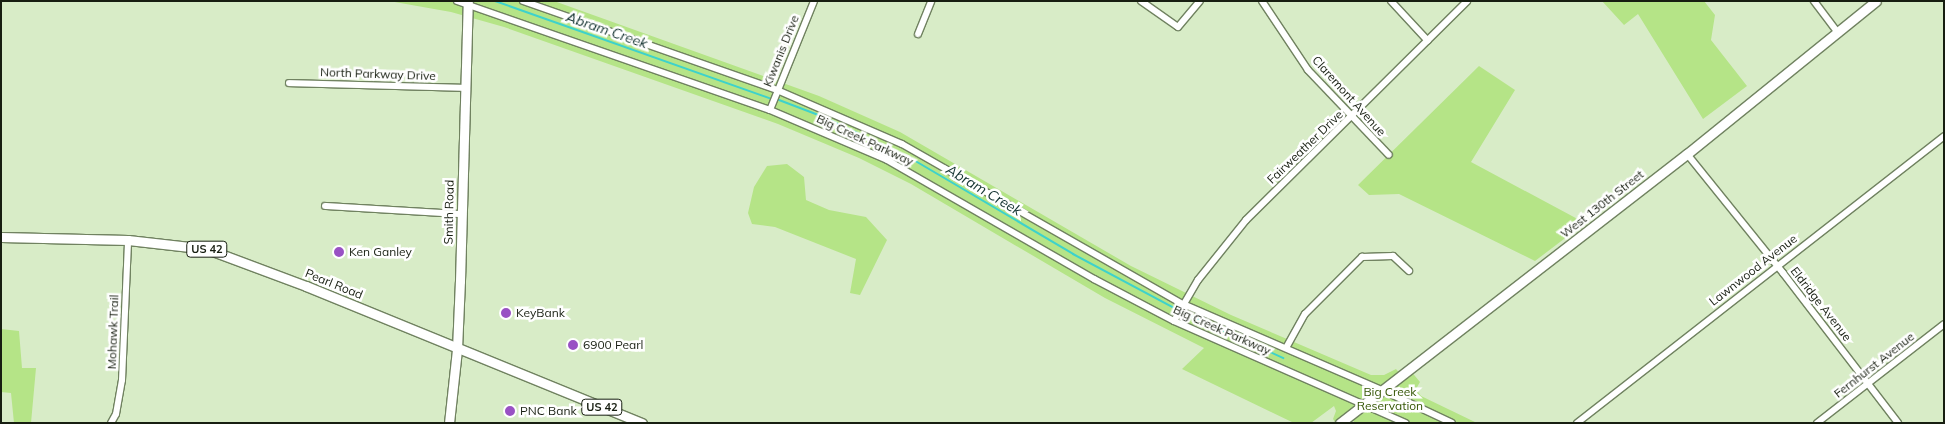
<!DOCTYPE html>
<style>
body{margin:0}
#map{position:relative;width:1945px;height:424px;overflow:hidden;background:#d8ecc7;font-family:Mulish,sans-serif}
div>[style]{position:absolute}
.green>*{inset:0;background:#b5e487}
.stream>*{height:2px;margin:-1px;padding:0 1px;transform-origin:1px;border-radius:1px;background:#3dd2cc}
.roads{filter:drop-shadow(1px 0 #708260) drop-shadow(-1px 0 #708260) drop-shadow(0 1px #708260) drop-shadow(0 -1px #708260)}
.minor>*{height:6px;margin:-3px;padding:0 3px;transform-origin:3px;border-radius:3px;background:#fff}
.major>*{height:9px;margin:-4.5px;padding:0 4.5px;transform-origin:4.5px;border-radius:4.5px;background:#fff}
.dots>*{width:14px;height:14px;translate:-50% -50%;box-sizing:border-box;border:2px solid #fff;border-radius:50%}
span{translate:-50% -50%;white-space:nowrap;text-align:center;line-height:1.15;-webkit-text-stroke:5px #fff;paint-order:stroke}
.shield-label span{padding:1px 4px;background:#fff;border:1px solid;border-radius:4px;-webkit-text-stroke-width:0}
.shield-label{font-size:11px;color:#171e11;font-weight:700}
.street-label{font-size:12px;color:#171e11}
.poi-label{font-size:12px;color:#171e11}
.left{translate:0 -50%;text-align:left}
.park-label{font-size:12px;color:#355605}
.water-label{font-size:14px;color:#133230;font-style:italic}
.frame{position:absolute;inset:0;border:2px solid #171e11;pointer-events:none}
</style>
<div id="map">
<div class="green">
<div style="clip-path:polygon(389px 1px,554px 1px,819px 96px,900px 132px,1131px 266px,1231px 315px,1371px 375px,1384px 375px,1396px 369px,1402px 376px,1410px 370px,1420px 382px,1416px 389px,1421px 396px,1477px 423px,1355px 423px,1350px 417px,1336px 423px,1333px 419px,1336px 411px,1334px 406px,1311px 423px,1294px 423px,1182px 369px,1204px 348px,1105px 298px,911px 184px,859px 158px,778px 124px,504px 27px,451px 12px)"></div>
<div style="clip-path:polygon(1602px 1px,1704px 1px,1715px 15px,1711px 40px,1747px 86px,1703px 119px,1638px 14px,1624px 25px)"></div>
<div style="clip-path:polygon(1479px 66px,1515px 90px,1471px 162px,1585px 223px,1535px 261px,1399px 194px,1369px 195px,1358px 185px)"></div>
<div style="clip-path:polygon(787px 164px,804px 177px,806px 200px,829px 210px,866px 217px,887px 240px,860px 295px,850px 293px,856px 259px,775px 227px,752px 224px,748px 213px,754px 187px,767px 166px)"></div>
<div style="clip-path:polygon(1px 329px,19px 331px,22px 368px,36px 368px,31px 423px,14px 423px,11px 393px,1px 392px)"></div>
</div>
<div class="stream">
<div style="left:495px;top:1px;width:291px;rotate:19.5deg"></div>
<div style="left:779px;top:100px;width:45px;rotate:20.9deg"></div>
<div style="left:821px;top:116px;width:101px;rotate:25.3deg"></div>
<div style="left:912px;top:159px;width:187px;rotate:30.5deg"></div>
<div style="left:1073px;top:254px;width:115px;rotate:28.1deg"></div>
<div style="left:1187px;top:314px;width:106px;rotate:24.6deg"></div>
</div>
<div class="roads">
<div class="minor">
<div style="left:457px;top:1px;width:331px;rotate:19.2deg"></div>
<div style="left:770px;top:110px;width:127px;rotate:23.1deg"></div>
<div style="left:887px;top:160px;width:239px;rotate:29.9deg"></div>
<div style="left:1094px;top:279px;width:90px;rotate:27.7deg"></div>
<div style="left:1174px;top:321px;width:253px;rotate:23.8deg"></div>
<div style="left:523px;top:1px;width:269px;rotate:19.3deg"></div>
<div style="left:777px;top:90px;width:136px;rotate:23.4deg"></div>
<div style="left:902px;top:144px;width:323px;rotate:29.7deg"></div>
<div style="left:1183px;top:304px;width:217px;rotate:23.4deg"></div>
<div style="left:1382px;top:390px;width:77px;rotate:25.2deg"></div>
<div style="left:1141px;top:1px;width:45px;rotate:35.1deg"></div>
<div style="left:1178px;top:27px;width:34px;rotate:-50deg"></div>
<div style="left:1262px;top:1px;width:83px;rotate:56.3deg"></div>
<div style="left:1308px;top:70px;width:117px;rotate:46.4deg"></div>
<div style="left:1391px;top:1px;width:54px;rotate:47.2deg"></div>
<div style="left:1814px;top:1px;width:38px;rotate:53deg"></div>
<div style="left:918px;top:34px;width:35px;rotate:-68deg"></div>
<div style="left:289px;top:83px;width:177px;rotate:1.6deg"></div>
<div style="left:770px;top:110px;width:118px;rotate:-68deg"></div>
<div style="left:1687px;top:154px;width:153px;rotate:51.1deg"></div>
<div style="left:1783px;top:273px;width:189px;rotate:52.5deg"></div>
<div style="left:325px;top:206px;width:135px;rotate:3.4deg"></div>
<div style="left:1174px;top:321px;width:48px;rotate:-59.7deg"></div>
<div style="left:1198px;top:280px;width:77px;rotate:-51.3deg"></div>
<div style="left:1246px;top:220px;width:311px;rotate:-44.7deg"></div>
<div style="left:1286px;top:348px;width:39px;rotate:-61deg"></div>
<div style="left:1305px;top:314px;width:81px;rotate:-45deg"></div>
<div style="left:1362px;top:257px;width:31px;rotate:-2deg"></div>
<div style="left:1393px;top:256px;width:22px;rotate:43deg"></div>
<div style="left:111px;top:423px;width:10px;rotate:-61deg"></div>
<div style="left:116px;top:414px;width:35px;rotate:-80deg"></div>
<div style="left:122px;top:380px;width:140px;rotate:-87.5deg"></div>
<div style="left:1577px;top:423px;width:466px;rotate:-38deg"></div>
<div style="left:1817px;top:423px;width:161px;rotate:-37.9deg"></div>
</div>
<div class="major">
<div style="left:1px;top:237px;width:127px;rotate:1.4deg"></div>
<div style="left:128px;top:240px;width:80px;rotate:6.5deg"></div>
<div style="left:207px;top:249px;width:106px;rotate:20.5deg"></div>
<div style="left:306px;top:286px;width:363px;rotate:22.2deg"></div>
<div style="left:449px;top:423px;width:74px;rotate:-83.8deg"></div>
<div style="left:457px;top:349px;width:68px;rotate:-87.5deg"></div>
<div style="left:460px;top:281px;width:280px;rotate:-88.4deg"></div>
<div style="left:1340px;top:423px;width:439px;rotate:-37.8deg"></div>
<div style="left:1687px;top:154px;width:243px;rotate:-39deg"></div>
</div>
</div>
<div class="dots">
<div style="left:339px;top:252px;background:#9951c4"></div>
<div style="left:506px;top:313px;background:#9951c4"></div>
<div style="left:573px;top:345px;background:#9951c4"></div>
<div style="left:510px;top:411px;background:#9951c4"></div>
</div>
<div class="shield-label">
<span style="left:207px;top:249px">US 42</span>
<span style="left:602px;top:407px">US 42</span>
</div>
<div class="street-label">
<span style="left:781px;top:51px;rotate:-68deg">Kiwanis Drive</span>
<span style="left:378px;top:74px;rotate:2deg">North Parkway Drive</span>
<span style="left:1349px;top:96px;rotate:48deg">Claremont Avenue</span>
<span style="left:865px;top:140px;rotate:25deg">Big Creek Parkway</span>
<span style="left:1305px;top:147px;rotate:-44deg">Fairweather Drive</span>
<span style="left:1602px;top:204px;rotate:-38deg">West 130th Street</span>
<span style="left:449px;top:212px;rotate:-89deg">Smith Road</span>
<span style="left:1753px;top:270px;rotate:-38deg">Lawnwood Avenue</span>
<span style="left:334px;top:284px;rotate:22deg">Pearl Road</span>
<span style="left:1821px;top:304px;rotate:52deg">Eldridge Avenue</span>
<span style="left:1222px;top:330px;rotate:24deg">Big Creek Parkway</span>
<span style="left:113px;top:332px;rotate:-88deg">Mohawk Trail</span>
<span style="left:1874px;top:365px;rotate:-38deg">Fernhurst Avenue</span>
</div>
<div class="poi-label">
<span class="left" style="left:349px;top:252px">Ken Ganley</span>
<span class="left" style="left:516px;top:313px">KeyBank</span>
<span class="left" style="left:583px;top:345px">6900 Pearl</span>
<span class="left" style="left:520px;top:411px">PNC Bank</span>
</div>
<div class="park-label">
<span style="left:1390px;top:399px">Big Creek<br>Reservation</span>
</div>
<div class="water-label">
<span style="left:607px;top:30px;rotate:19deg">Abram Creek</span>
<span style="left:984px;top:190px;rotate:31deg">Abram Creek</span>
</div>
<div class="frame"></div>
</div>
